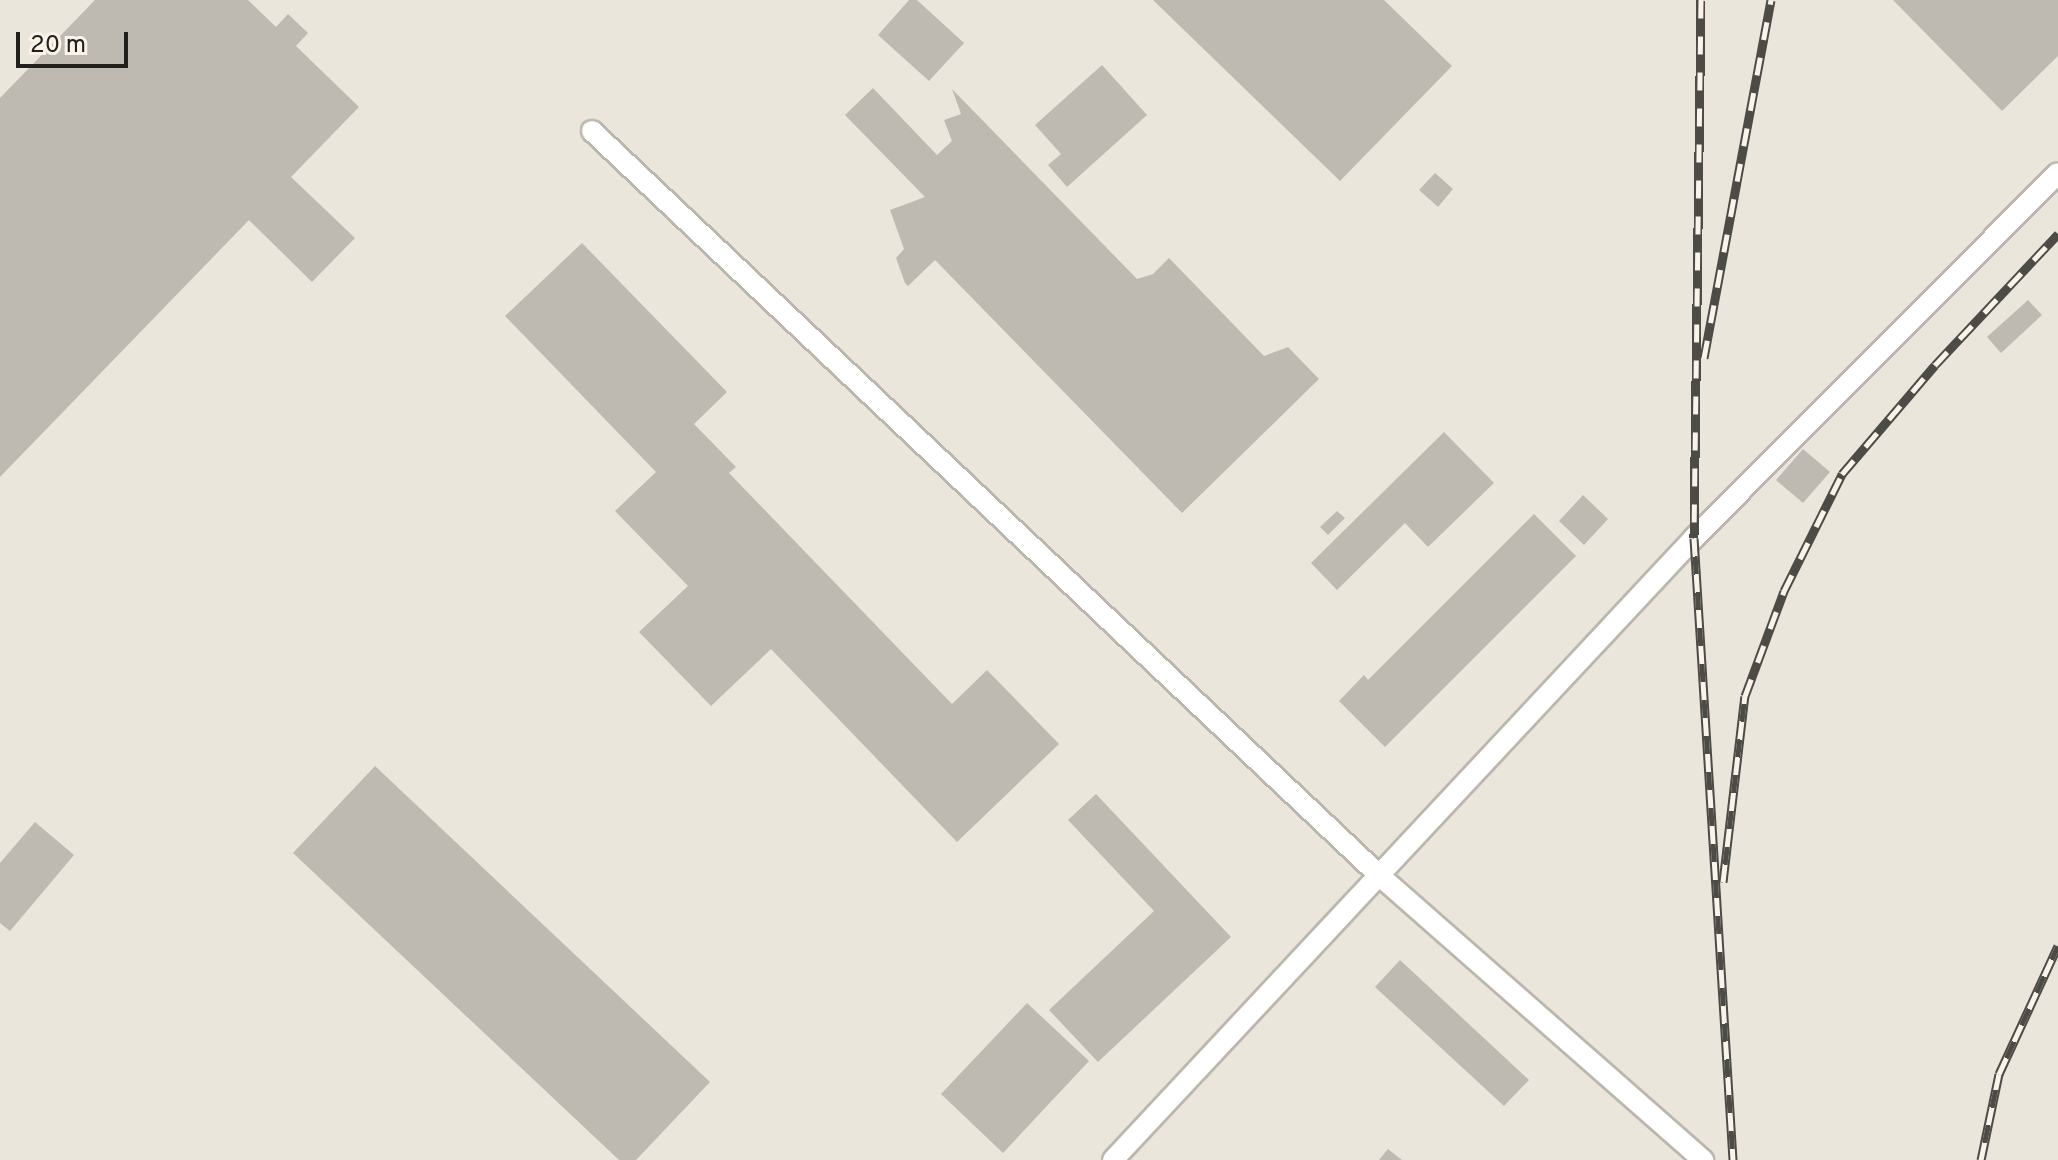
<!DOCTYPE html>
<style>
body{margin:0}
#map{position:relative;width:2058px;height:1160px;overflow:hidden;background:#ebe6dc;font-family:Overpass,sans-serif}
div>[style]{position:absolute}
.building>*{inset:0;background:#bfbab1}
.roads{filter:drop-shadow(2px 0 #bcb7ae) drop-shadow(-2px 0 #bcb7ae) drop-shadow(0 2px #bcb7ae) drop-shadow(0 -2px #bcb7ae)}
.lane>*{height:20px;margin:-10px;padding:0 10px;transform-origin:10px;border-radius:10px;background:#fff}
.rail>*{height:9px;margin-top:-4.5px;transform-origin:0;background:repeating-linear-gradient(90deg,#f9f3ea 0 18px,#4d4b46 0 36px);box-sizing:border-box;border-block:2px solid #4d4b46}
span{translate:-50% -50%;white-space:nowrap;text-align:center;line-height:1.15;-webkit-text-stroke:7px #f9f3ea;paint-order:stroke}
.scale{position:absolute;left:16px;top:32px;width:112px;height:36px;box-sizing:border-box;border:4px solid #22201d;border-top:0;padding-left:10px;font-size:24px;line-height:28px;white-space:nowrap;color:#22201d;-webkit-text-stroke:6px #f9f3ea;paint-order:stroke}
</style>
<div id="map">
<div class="building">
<div style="clip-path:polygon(95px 0,248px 0,276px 27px,288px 14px,308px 33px,296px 46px,359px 107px,291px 177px,355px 238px,312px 282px,249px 220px,0 477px,0 98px)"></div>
<div style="clip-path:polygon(909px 0,917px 0,964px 43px,929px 81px,878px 35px)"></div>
<div style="clip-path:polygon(1153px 0,1384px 0,1452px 66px,1340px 181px)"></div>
<div style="clip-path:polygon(1893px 0,2058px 0,2058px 56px,2002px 111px)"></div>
<div style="clip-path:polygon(1102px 65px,1147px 115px,1067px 187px,1048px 165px,1061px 154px,1035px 125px)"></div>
<div style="clip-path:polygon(873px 88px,937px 155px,952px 141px,944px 120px,961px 114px,952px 89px,1137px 279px,1153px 274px,1169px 258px,1264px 356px,1288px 347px,1319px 379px,1182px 513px,935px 260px,908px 286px,905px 283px,896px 258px,904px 249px,890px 210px,925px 197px,845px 115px)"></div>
<div style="clip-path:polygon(1435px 173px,1453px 189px,1438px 207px,1419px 190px)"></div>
<div style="clip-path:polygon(582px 243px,727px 392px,694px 424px,736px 467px,729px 473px,952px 704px,987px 670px,1059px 744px,957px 842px,771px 649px,711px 706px,639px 632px,688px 586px,615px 511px,656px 472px,505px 316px)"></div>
<div style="clip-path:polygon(2028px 300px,2042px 315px,2001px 353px,1987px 337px)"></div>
<div style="clip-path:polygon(1444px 432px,1494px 483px,1428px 547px,1405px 523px,1337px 590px,1311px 563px)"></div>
<div style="clip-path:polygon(1803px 449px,1830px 472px,1803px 503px,1776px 480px)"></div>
<div style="clip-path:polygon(1583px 495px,1608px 519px,1584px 545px,1559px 521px)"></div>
<div style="clip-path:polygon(1337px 511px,1345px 518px,1328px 535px,1320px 527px)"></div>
<div style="clip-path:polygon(1534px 514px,1576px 556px,1385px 747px,1339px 701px,1364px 675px,1368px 680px)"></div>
<div style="clip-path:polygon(375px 766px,710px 1082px,636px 1160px,619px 1160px,293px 853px)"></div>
<div style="clip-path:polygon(1096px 794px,1231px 937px,1098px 1062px,1049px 1010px,1154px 911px,1068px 820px)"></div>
<div style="clip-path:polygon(35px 822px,74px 855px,10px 931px,0 923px,0 863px)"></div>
<div style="clip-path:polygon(1400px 960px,1529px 1080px,1504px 1106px,1375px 987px)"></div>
<div style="clip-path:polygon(1027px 1003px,1089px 1061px,1003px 1153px,941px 1094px)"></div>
<div style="clip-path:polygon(1388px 1149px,1402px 1160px,1379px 1160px)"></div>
</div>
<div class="roads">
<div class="lane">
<div style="left:592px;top:131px;width:1086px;rotate:43.4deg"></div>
<div style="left:1381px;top:877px;width:429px;rotate:41.3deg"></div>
<div style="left:1113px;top:1160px;width:851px;rotate:-46.95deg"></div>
<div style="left:1694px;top:538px;width:515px;rotate:-45.08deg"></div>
</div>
</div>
<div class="rail">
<div style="left:1701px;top:0;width:538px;rotate:90.75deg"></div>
<div style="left:1694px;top:538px;width:623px;rotate:86.41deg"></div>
<div style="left:1704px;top:358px;width:364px;rotate:-79.4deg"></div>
<div style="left:1723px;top:882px;width:187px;rotate:-83.3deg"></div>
<div style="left:1745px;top:696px;width:112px;rotate:-69.6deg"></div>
<div style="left:1784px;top:591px;width:131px;rotate:-63.6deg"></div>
<div style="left:1842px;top:474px;width:143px;rotate:-49.5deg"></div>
<div style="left:1935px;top:365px;width:180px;rotate:-46.8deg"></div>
<div style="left:1981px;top:1160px;width:88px;rotate:-78.2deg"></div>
<div style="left:1999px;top:1074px;width:141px;rotate:-65.3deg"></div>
</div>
<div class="scale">20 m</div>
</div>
